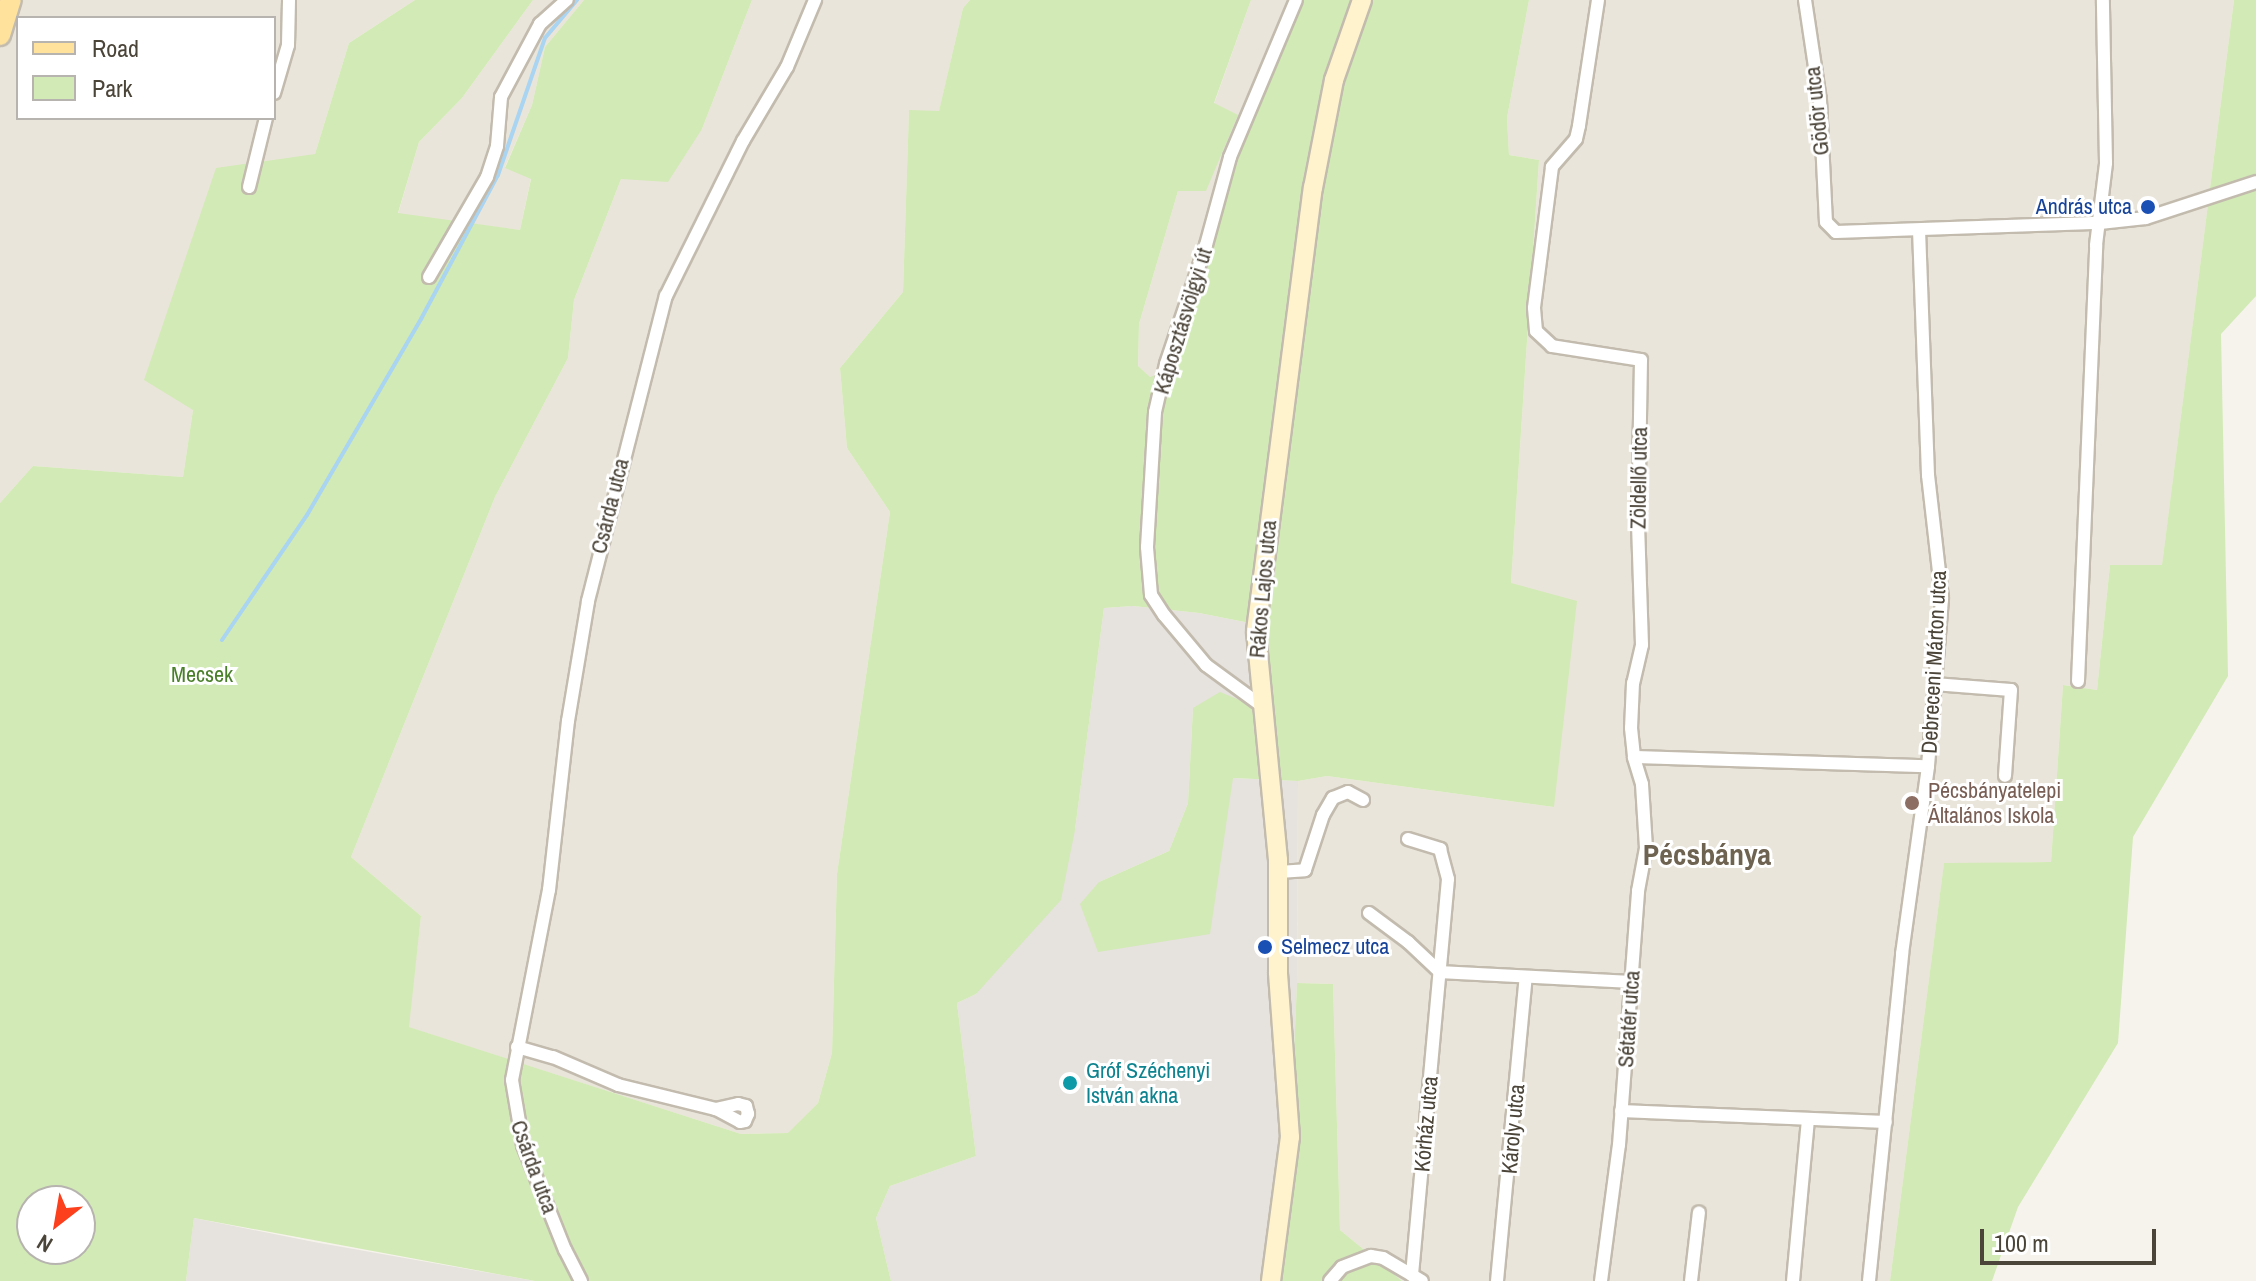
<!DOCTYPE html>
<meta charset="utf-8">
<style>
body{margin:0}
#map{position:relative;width:2256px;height:1281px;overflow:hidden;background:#f6f3ec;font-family:"Archivo Narrow",sans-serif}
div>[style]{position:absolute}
.residential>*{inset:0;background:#eae5da}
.industrial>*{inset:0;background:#e6e2dd}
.green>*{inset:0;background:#d2eab5}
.stream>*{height:4px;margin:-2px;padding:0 2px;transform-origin:2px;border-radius:2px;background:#a9d4f2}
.roads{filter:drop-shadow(2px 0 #c2bbae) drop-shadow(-2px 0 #c2bbae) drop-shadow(0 2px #c2bbae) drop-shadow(0 -2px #c2bbae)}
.street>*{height:12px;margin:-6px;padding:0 6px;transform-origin:6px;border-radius:6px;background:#fff}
.secondary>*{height:18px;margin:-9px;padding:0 9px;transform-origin:9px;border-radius:9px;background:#fff3cd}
.primary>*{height:20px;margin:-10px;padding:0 10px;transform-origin:10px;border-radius:10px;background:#ffe39c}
.dots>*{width:22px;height:22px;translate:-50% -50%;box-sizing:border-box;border:4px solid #fff;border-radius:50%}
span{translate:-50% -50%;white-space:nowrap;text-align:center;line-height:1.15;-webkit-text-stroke:6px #fff;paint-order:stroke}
.street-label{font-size:22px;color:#4b4439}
.transit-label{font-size:22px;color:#164399}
.right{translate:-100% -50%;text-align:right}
.left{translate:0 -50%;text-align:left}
.park-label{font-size:22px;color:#4a7f2a}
.education-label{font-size:22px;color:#785e54}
.culture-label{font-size:22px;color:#0d838f}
.district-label{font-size:30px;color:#6e6250;font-weight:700}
.legend{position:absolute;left:16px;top:16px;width:260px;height:104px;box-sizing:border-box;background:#fff;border:2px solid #b7b4b0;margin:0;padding:10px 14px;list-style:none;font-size:24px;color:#4b4439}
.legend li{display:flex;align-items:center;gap:16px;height:40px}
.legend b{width:40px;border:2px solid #b7b4b0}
.north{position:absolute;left:16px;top:1185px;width:80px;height:80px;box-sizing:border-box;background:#fff;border:2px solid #b7b4b0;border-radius:50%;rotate:211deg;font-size:22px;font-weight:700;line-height:32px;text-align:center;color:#4b4439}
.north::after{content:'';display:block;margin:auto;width:28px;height:36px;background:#fc3f1d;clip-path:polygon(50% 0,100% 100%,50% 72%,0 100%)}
.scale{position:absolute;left:1980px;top:1229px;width:176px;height:36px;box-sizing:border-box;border:4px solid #4b4439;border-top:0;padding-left:10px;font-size:24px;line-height:28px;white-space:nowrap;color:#4b4439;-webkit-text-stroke:6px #fff;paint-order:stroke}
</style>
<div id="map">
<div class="residential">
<div style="clip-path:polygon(evenodd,0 0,415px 0,349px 43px,315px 154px,193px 410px,183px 477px,33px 466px,0 503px,0 0,18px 18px,274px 18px,274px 118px,18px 118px,18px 18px)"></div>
<div style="clip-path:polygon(533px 0,584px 0,545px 47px,532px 105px,505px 167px,531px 178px,520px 230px,398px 214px,419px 142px,462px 98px)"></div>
<div style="clip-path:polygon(752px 0,970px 0,963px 8px,939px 112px,909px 111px,903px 292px,840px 368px,847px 448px,890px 512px,837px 874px,832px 1053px,818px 1103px,789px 1133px,741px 1134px,408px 1027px,421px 916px,351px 857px,495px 497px,568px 358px,574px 300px,621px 179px,702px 129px)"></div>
<div style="clip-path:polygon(1251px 0,1301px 0,1169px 370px,1150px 378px,1138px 366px,1139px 324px,1178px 191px,1237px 115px,1214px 104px)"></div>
<div style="clip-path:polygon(1529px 0,2234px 0,2162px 566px,2110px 565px,2097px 690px,2063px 685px,2051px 862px,1944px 864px,1890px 1281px,1402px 1281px,1340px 1230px,1333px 984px,1297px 983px,1298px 781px,1327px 776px,1554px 807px,1511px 583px,1539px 160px,1509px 155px,1507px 118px)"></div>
</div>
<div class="industrial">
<div style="clip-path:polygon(1133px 606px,1199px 613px,1250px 623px,1255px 706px,1193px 708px,1188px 803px,1169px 851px,1099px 882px,1098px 952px,1232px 778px,1298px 781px,1297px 983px,1287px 1216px,1277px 1281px,891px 1281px,876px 1218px,890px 1186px,976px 1156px,957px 1003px,976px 994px,1075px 830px,1104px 608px)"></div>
<div style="clip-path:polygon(194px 1218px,314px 1242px,535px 1281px,186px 1281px)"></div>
</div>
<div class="green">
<div style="clip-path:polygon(evenodd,415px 0,533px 0,462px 98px,419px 142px,398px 213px,520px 230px,531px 179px,505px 168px,532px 105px,545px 47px,584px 0,752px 0,702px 129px,668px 182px,621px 179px,574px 300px,568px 358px,495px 497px,351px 857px,421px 916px,409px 1027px,741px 1134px,788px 1133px,818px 1103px,832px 1053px,837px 874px,890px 512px,847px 448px,840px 368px,903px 292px,909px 110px,939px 111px,963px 8px,970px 0,1251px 0,1214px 103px,1238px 115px,1206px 191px,1178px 191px,1139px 324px,1138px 366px,1150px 377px,1169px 370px,1247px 133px,1301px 0,1529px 0,1507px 118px,1509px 155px,1539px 160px,1511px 583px,1577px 601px,1554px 807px,1327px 776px,1298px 781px,1233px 778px,1210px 934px,1098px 952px,1080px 904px,1099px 882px,1169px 851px,1188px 803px,1193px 708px,1220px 692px,1254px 706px,1250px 623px,1199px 613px,1133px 606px,1104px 608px,1075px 830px,1061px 900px,976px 994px,957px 1003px,976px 1156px,890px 1186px,876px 1218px,891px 1281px,535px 1281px,194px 1218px,186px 1281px,0 1281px,0 503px,33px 466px,183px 477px,193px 410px,144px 380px,216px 168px,315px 154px,349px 43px,415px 0,32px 1201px,80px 1201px,80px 1249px,32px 1249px,32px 1201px)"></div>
<div style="clip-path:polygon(2234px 0,2256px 0,2256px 296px,2221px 334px,2228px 676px,2133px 837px,2118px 1043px,2018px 1207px,1992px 1281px,1890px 1281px,1944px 863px,2051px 862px,2063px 685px,2097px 690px,2110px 565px,2162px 565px)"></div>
<div style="clip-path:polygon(1297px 983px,1333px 984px,1340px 1230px,1402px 1281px,1277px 1281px,1287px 1216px)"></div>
</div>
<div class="stream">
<div style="left:222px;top:640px;width:151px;rotate:-55.8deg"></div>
<div style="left:307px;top:515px;width:227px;rotate:-59.8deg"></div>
<div style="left:421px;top:319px;width:163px;rotate:-61.9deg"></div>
<div style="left:498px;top:175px;width:145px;rotate:-71.1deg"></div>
<div style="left:545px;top:38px;width:50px;rotate:-49.9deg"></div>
</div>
<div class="roads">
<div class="street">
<div style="left:1598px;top:0;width:127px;rotate:98.6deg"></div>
<div style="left:1579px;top:126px;width:13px;rotate:103deg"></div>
<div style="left:1576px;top:139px;width:37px;rotate:131deg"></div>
<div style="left:1552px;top:167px;width:142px;rotate:97.3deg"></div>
<div style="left:1534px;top:308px;width:23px;rotate:85deg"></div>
<div style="left:1536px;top:331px;width:22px;rotate:43deg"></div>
<div style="left:1552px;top:346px;width:90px;rotate:8.9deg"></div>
<div style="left:1641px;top:360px;width:164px;rotate:91deg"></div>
<div style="left:1638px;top:524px;width:121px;rotate:88.1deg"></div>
<div style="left:1642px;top:645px;width:39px;rotate:103deg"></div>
<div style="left:1633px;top:683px;width:45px;rotate:92.5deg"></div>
<div style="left:1631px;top:728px;width:29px;rotate:84deg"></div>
<div style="left:1634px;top:757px;width:294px;rotate:1.8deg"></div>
<div style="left:1805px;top:0;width:101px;rotate:81.5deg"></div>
<div style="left:1820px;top:100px;width:122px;rotate:87.2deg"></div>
<div style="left:1826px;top:222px;width:14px;rotate:45deg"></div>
<div style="left:1836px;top:232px;width:264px;rotate:-2deg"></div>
<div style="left:2100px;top:223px;width:46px;rotate:-6.2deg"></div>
<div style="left:2146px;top:218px;width:116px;rotate:-18.1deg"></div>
<div style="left:274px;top:93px;width:50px;rotate:-73.7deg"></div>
<div style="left:288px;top:45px;width:45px;rotate:-88.7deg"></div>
<div style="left:249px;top:187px;width:71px;rotate:-76.2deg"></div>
<div style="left:429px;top:277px;width:116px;rotate:-59.9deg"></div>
<div style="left:487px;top:177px;width:33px;rotate:-72deg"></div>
<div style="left:497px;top:146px;width:49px;rotate:-85.3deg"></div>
<div style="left:501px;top:97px;width:83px;rotate:-61.9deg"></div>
<div style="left:540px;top:24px;width:36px;rotate:-42deg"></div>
<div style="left:2078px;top:681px;width:436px;rotate:-87.6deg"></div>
<div style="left:2096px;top:245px;width:83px;rotate:-83deg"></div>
<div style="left:2106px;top:163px;width:163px;rotate:-91.1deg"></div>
<div style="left:1934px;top:684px;width:77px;rotate:4.5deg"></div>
<div style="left:2011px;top:690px;width:86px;rotate:94deg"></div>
<div style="left:1262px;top:706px;width:69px;rotate:-143.8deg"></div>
<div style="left:1206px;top:665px;width:65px;rotate:-130deg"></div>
<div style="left:1164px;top:615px;width:24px;rotate:-123deg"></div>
<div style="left:1151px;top:595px;width:48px;rotate:-94.8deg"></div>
<div style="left:1147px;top:547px;width:135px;rotate:-86.6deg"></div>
<div style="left:1155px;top:412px;width:49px;rotate:-77.1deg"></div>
<div style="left:1166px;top:364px;width:126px;rotate:-71.4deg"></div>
<div style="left:1206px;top:245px;width:91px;rotate:-74.7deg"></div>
<div style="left:1230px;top:157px;width:170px;rotate:-67.2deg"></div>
<div style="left:1408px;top:839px;width:34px;rotate:17deg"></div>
<div style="left:1440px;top:849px;width:31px;rotate:75deg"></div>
<div style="left:1448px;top:879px;width:398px;rotate:95.2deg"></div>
<div style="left:1279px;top:872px;width:26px;rotate:-4deg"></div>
<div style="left:1305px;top:870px;width:58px;rotate:-71.9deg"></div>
<div style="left:1323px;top:815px;width:20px;rotate:-60deg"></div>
<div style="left:1333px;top:798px;width:16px;rotate:-22deg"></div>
<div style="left:1348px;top:792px;width:17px;rotate:28deg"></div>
<div style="left:1369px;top:913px;width:49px;rotate:36.6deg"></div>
<div style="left:1408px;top:942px;width:44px;rotate:43.2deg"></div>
<div style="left:1440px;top:972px;width:191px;rotate:3deg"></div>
<div style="left:517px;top:1047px;width:37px;rotate:16deg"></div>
<div style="left:553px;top:1057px;width:71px;rotate:23.3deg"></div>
<div style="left:618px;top:1085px;width:101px;rotate:13.8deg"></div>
<div style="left:716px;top:1109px;width:27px;rotate:28deg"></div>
<div style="left:740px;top:1122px;width:5px;rotate:-11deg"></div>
<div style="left:745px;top:1121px;width:8px;rotate:-67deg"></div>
<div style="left:748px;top:1114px;width:8px;rotate:-104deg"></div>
<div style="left:746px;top:1106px;width:8px;rotate:-166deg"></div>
<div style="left:738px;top:1104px;width:23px;rotate:167deg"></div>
<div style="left:1621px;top:1111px;width:265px;rotate:2.4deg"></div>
<div style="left:581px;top:1281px;width:35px;rotate:-117deg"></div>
<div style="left:565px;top:1250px;width:113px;rotate:-111.8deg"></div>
<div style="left:523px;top:1145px;width:66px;rotate:-99.6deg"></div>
<div style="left:512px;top:1080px;width:194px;rotate:-79deg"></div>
<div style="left:549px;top:890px;width:170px;rotate:-83.6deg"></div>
<div style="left:568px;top:721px;width:122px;rotate:-80.5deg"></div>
<div style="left:588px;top:601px;width:315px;rotate:-75.7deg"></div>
<div style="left:666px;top:296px;width:173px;rotate:-63.6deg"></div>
<div style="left:743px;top:141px;width:86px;rotate:-59.3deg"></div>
<div style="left:787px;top:67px;width:73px;rotate:-67.3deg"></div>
<div style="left:1330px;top:1281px;width:18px;rotate:-49deg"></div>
<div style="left:1342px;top:1267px;width:31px;rotate:-21deg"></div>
<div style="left:1371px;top:1256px;width:12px;rotate:9deg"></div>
<div style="left:1383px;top:1258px;width:45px;rotate:30.5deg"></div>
<div style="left:1497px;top:1281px;width:305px;rotate:-84.6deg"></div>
<div style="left:1601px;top:1281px;width:137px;rotate:-82.5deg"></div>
<div style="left:1619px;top:1145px;width:255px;rotate:-85.7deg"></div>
<div style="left:1638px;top:891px;width:44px;rotate:-79.5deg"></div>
<div style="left:1646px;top:848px;width:64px;rotate:-93.6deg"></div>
<div style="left:1642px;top:784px;width:28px;rotate:-107deg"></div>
<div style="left:1691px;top:1281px;width:69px;rotate:-83.4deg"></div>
<div style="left:1793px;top:1281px;width:162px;rotate:-84.7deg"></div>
<div style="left:1869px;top:1281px;width:329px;rotate:-84.2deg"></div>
<div style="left:1902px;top:954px;width:190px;rotate:-82.1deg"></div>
<div style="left:1928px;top:766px;width:169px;rotate:-85.2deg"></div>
<div style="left:1942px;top:598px;width:124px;rotate:-96.5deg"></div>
<div style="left:1928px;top:475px;width:243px;rotate:-92.1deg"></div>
</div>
<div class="secondary">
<div style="left:1271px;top:1281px;width:145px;rotate:-82.5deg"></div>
<div style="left:1290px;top:1137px;width:165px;rotate:-94.2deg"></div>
<div style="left:1278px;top:972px;width:112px;rotate:-90deg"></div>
<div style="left:1278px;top:860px;width:230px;rotate:-95.5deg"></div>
<div style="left:1256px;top:631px;width:447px;rotate:-82.7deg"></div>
<div style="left:1313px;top:188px;width:110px;rotate:-79deg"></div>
<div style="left:1334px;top:80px;width:85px;rotate:-70.7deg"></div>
</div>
<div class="primary">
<div style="left:0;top:35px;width:37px;rotate:-73deg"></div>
</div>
</div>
<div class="dots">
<div style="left:2148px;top:207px;background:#1a4fb4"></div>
<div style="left:1912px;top:803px;background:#8d6e63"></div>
<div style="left:1265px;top:947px;background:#1a4fb4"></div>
<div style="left:1070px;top:1083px;background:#0f9aa8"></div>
</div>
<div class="street-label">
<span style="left:1817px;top:111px;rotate:-96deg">Gödör utca</span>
<span style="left:1183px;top:321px;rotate:-73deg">Káposztásvölgyi út</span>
<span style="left:1639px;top:478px;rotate:-89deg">Zöldellő utca</span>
<span style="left:610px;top:506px;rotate:-76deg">Csárda utca</span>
<span style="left:1263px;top:589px;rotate:-85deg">Rákos Lajos utca</span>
<span style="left:1934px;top:662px;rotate:-87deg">Debreceni Márton utca</span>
<span style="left:1629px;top:1019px;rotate:-86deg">Sétatér utca</span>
<span style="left:1426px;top:1124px;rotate:-85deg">Kórház utca</span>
<span style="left:1513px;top:1129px;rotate:-85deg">Károly utca</span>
<span style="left:534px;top:1167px;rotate:70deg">Csárda utca</span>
</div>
<div class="transit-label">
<span class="right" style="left:2132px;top:207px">András utca</span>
<span class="left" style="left:1281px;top:947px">Selmecz utca</span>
</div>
<div class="park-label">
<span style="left:202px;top:675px">Mecsek</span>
</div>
<div class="education-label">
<span class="left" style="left:1928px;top:803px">Pécsbányatelepi<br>Általános Iskola</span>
</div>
<div class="culture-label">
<span class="left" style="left:1086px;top:1083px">Gróf Széchenyi<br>István akna</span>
</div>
<div class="district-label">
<span style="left:1707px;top:854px">Pécsbánya</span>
</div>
<ul class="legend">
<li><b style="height:10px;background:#ffe39c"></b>Road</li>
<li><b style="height:22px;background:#d2eab5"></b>Park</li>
</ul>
<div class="north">N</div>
<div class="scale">100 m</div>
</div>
